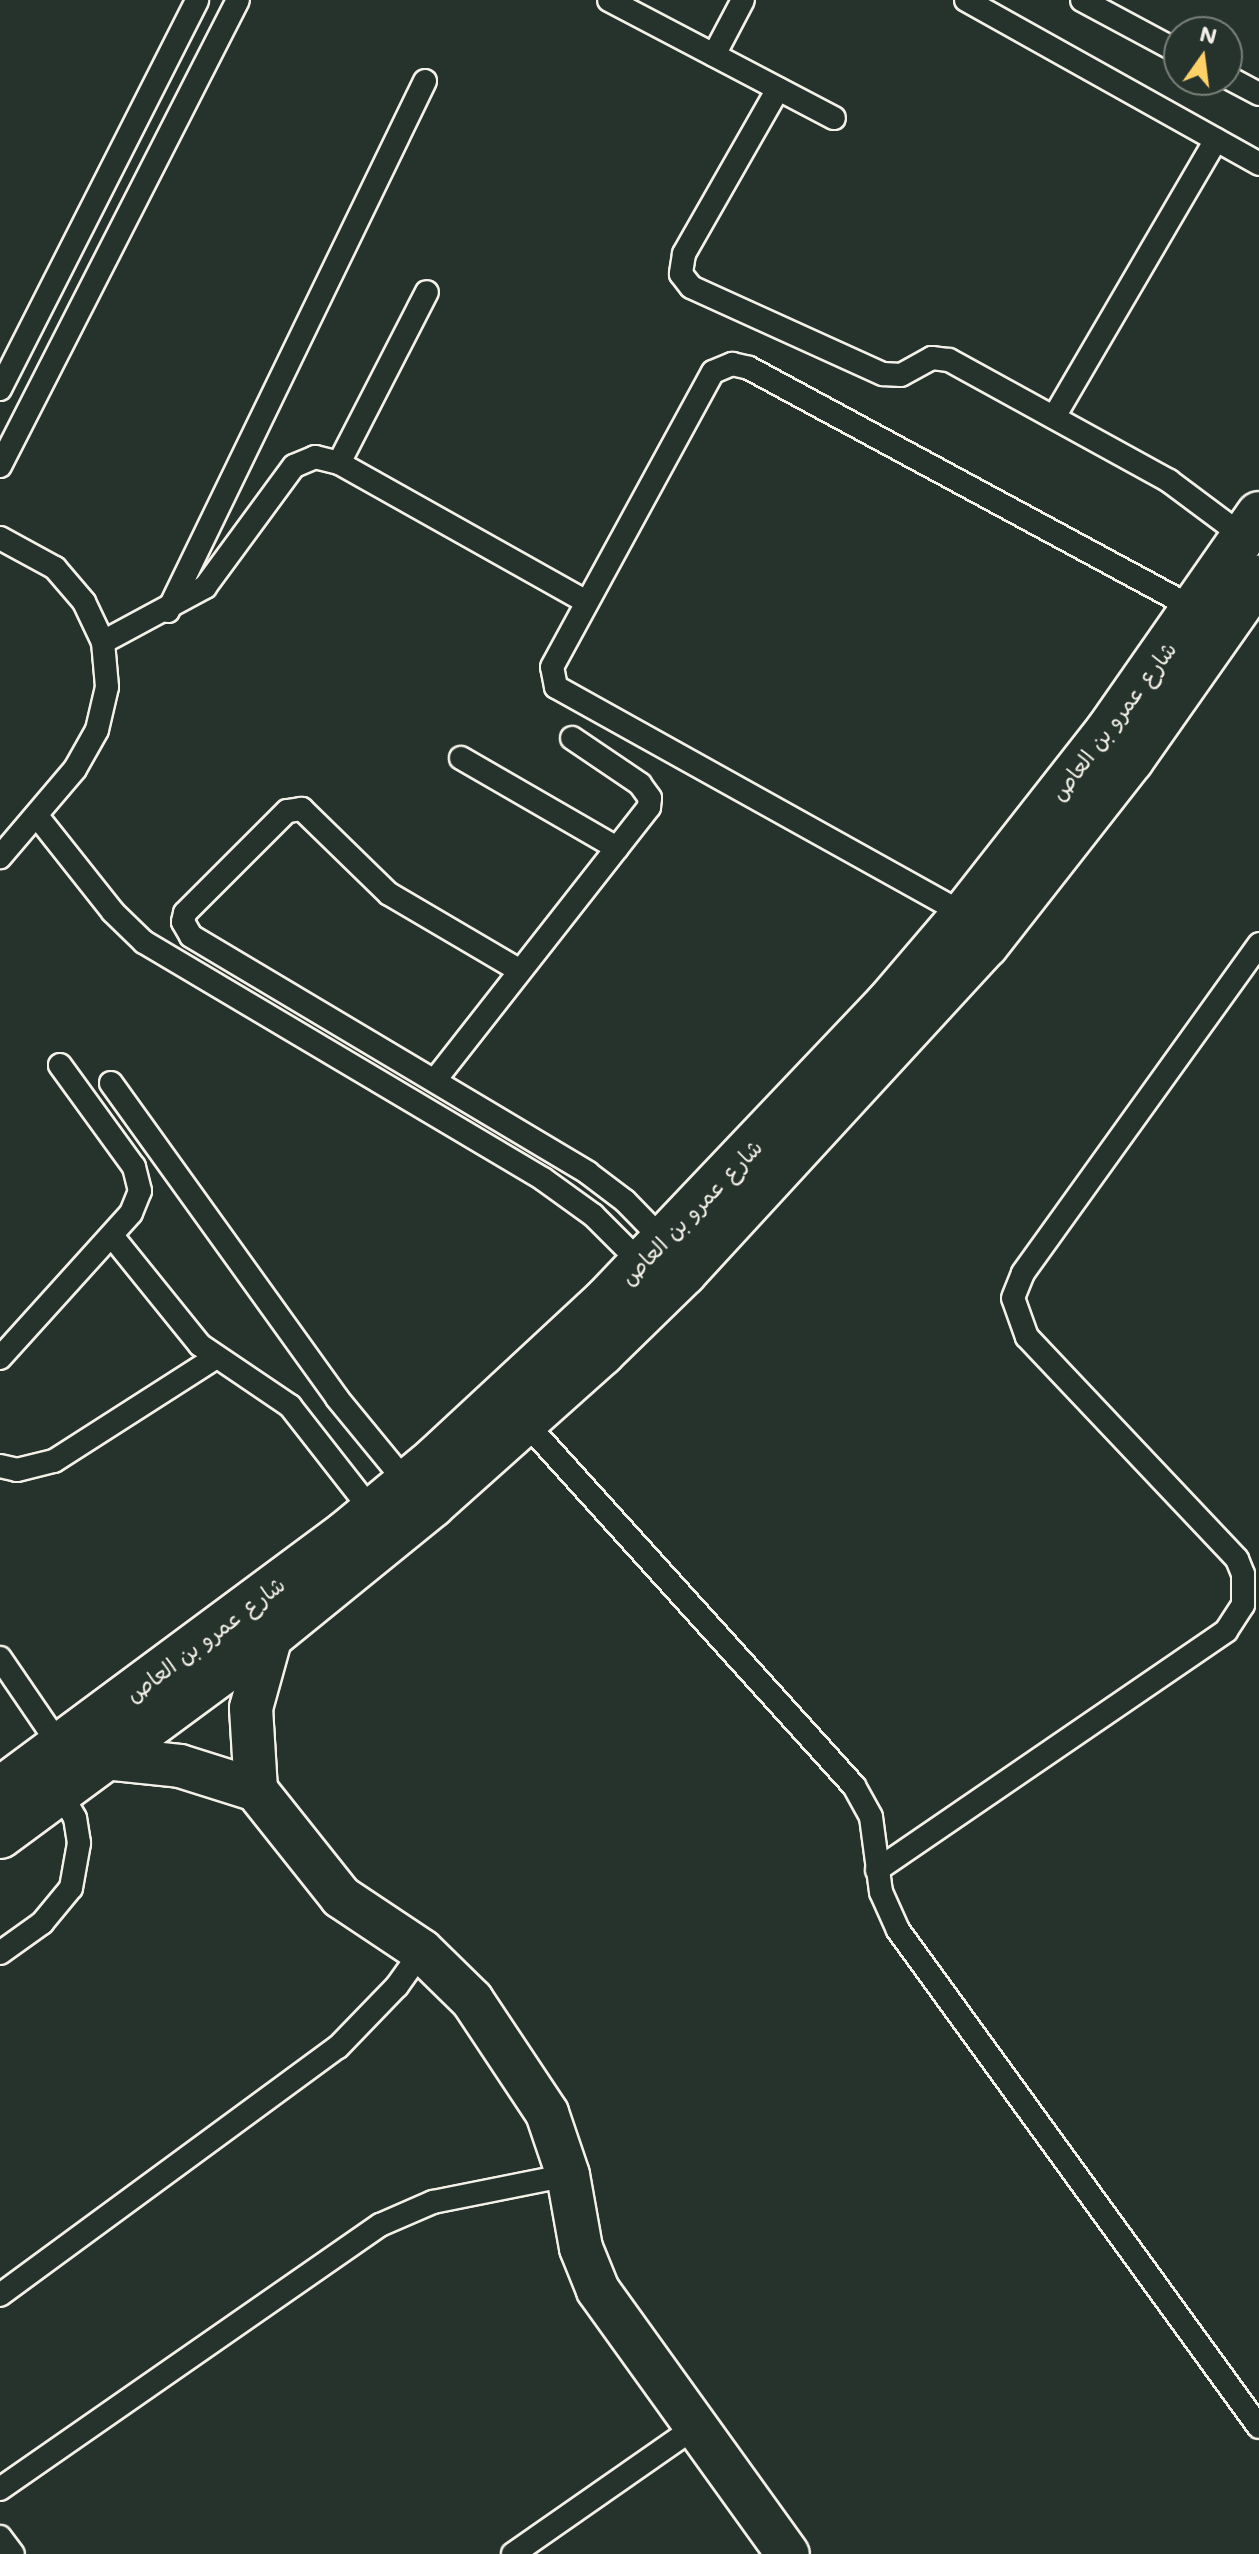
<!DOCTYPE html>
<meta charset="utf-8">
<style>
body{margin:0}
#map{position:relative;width:1259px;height:2554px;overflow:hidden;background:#26332d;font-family:Mali,"Playpen Sans Arabic",sans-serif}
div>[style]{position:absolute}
.roads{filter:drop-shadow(2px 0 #f4f1e8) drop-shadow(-2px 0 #f4f1e8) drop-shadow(0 2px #f4f1e8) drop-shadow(0 -2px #f4f1e8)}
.lane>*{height:22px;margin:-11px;padding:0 11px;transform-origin:11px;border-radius:11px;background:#26332d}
.street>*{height:42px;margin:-21px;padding:0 21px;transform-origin:21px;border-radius:21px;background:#26332d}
.secondary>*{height:44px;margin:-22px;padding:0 22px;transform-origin:22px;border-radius:22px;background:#26332d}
span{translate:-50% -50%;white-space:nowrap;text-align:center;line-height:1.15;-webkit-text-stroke:7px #26332d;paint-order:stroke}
.street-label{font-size:22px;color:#f4f1e8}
.north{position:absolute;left:1163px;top:16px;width:80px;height:80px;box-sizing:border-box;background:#26332d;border:2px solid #787f78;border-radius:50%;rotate:14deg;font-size:22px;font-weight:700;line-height:32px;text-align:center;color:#f4f1e8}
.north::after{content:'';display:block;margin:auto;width:28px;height:36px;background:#ffd166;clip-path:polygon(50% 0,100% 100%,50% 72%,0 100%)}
</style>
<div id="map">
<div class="roads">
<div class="lane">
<div style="left:609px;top:0;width:254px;rotate:27.7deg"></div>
<div style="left:966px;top:0;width:336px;rotate:29.2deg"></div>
<div style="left:1082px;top:0;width:110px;rotate:28.2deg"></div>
<div style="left:714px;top:55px;width:62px;rotate:-62.2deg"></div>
<div style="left:1227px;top:77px;width:36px;rotate:28deg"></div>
<div style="left:778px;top:89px;width:190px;rotate:119.7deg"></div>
<div style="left:684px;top:254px;width:20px;rotate:99deg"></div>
<div style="left:681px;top:274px;width:16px;rotate:52deg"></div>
<div style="left:691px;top:287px;width:211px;rotate:24.4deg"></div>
<div style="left:883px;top:374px;width:18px;rotate:3deg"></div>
<div style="left:901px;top:375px;width:35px;rotate:-29deg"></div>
<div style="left:932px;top:358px;width:17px;rotate:7deg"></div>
<div style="left:949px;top:360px;width:251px;rotate:28.8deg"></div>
<div style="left:1169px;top:481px;width:94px;rotate:36.7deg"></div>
<div style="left:0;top:389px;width:436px;rotate:-63.1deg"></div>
<div style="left:1054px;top:417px;width:321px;rotate:-59.7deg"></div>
<div style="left:339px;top:463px;width:192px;rotate:-62.8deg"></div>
<div style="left:0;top:466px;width:523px;rotate:-62.95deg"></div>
<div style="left:0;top:538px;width:63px;rotate:28.6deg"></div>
<div style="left:55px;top:568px;width:45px;rotate:49.5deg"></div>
<div style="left:84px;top:602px;width:44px;rotate:64.6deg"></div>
<div style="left:103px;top:642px;width:45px;rotate:84.9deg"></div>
<div style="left:107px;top:687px;width:44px;rotate:103.1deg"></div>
<div style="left:97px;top:730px;width:45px;rotate:119.4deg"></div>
<div style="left:75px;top:769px;width:116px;rotate:130.4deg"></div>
<div style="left:168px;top:611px;width:589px;rotate:-64.13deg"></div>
<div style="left:103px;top:642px;width:116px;rotate:-28.3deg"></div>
<div style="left:205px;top:587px;width:150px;rotate:-53.7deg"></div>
<div style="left:294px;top:466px;width:23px;rotate:-23deg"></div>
<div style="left:315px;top:457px;width:25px;rotate:14deg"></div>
<div style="left:339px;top:463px;width:284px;rotate:29.3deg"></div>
<div style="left:461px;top:758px;width:180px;rotate:30deg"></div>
<div style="left:37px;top:816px;width:122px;rotate:51.6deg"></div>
<div style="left:113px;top:912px;width:43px;rotate:44.1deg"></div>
<div style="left:144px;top:942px;width:464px;rotate:30.7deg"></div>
<div style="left:543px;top:1179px;width:62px;rotate:35.8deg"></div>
<div style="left:593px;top:1215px;width:69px;rotate:45deg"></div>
<div style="left:964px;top:914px;width:467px;rotate:-150.9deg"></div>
<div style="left:556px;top:687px;width:20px;rotate:-101deg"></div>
<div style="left:552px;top:667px;width:336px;rotate:-61.4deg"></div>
<div style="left:713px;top:372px;width:21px;rotate:-23deg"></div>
<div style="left:732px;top:364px;width:17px;rotate:13deg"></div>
<div style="left:749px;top:368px;width:507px;rotate:28.38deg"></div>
<div style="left:517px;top:969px;width:148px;rotate:-149.6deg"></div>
<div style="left:389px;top:894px;width:122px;rotate:-135.7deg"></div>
<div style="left:302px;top:809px;width:15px;rotate:172deg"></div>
<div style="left:287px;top:811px;width:144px;rotate:135deg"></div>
<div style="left:185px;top:913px;width:9px;rotate:103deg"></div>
<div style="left:183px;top:922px;width:16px;rotate:60deg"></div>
<div style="left:191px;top:936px;width:462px;rotate:30.8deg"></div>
<div style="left:588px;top:1173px;width:46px;rotate:37.1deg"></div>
<div style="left:625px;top:1201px;width:56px;rotate:45.7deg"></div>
<div style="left:435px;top:1080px;width:347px;rotate:-51.9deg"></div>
<div style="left:649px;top:807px;width:9px;rotate:-84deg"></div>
<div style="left:650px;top:798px;width:17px;rotate:-126deg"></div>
<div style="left:640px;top:784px;width:82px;rotate:-145.9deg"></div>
<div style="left:111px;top:1083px;width:388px;rotate:54.3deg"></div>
<div style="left:337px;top:1398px;width:109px;rotate:50.6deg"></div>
<div style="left:112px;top:1236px;width:140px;rotate:51.1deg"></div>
<div style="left:200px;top:1345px;width:109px;rotate:34.1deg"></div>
<div style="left:290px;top:1406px;width:133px;rotate:52deg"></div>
<div style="left:0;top:1358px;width:195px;rotate:-47.9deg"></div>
<div style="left:131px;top:1213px;width:24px;rotate:-68deg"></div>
<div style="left:140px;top:1191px;width:25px;rotate:-104deg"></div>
<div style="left:134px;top:1167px;width:126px;rotate:-126deg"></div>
<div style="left:525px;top:1422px;width:491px;rotate:47.9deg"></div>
<div style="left:854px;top:1786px;width:35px;rotate:61deg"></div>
<div style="left:871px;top:1817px;width:76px;rotate:82.4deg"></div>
<div style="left:881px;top:1892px;width:42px;rotate:65.9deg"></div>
<div style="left:898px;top:1930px;width:614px;rotate:54.01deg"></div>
<div style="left:0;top:1466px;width:17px;rotate:13deg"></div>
<div style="left:17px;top:1470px;width:38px;rotate:-14deg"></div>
<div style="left:54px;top:1461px;width:191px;rotate:-32.6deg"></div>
<div style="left:0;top:1658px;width:107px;rotate:55.7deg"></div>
<div style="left:877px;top:1870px;width:423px;rotate:-34.4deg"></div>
<div style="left:1226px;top:1631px;width:31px;rotate:-57deg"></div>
<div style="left:1243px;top:1605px;width:31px;rotate:-90deg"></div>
<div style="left:1243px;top:1574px;width:16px;rotate:-112deg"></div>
<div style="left:1237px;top:1559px;width:306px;rotate:-133.4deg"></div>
<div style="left:1027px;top:1337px;width:41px;rotate:-109.7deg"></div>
<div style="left:1013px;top:1298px;width:27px;rotate:-68deg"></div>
<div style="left:1023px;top:1273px;width:405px;rotate:-54.3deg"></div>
<div style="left:0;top:1953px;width:52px;rotate:-35.5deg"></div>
<div style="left:42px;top:1923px;width:45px;rotate:-50.4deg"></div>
<div style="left:71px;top:1888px;width:46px;rotate:-79.9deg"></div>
<div style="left:79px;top:1843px;width:25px;rotate:-99deg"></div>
<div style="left:75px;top:1818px;width:30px;rotate:-120deg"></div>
<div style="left:0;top:2295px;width:419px;rotate:-36.3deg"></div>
<div style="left:338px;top:2047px;width:85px;rotate:-46deg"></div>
<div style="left:397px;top:1986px;width:43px;rotate:-54.5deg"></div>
<div style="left:0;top:2489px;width:463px;rotate:-34.8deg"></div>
<div style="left:380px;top:2225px;width:58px;rotate:-23.5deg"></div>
<div style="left:433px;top:2202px;width:138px;rotate:-11.3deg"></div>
<div style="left:0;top:2537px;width:21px;rotate:53deg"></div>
<div style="left:513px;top:2554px;width:222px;rotate:-34.9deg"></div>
</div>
<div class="street">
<div style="left:271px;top:1636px;width:75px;rotate:105.5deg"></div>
<div style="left:251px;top:1708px;width:82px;rotate:86.5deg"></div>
<div style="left:256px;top:1790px;width:137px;rotate:51.5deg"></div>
<div style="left:341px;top:1897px;width:97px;rotate:33.7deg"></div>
<div style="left:422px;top:1951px;width:70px;rotate:44.4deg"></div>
<div style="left:472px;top:2000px;width:136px;rotate:56.4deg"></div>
<div style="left:547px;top:2113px;width:65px;rotate:71.3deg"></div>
<div style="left:568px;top:2175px;width:74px;rotate:79.9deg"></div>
<div style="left:581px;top:2248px;width:45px;rotate:68deg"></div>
<div style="left:598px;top:2290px;width:325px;rotate:54.3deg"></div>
<div style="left:105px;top:1758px;width:75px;rotate:6.1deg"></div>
<div style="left:180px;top:1766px;width:80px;rotate:17.5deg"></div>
</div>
<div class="secondary">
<div style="left:0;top:1790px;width:432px;rotate:-36.6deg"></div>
<div style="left:347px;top:1532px;width:116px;rotate:-39.7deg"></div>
<div style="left:436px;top:1458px;width:233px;rotate:-42.9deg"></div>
<div style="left:607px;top:1299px;width:408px;rotate:-46.5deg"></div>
<div style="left:888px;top:1003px;width:117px;rotate:-49.5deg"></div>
<div style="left:964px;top:914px;width:235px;rotate:-51.9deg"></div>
<div style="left:1109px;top:729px;width:262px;rotate:-55.1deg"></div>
<div style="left:0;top:1836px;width:337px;rotate:-36.4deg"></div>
<div style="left:271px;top:1636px;width:208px;rotate:-39.1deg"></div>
<div style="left:432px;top:1505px;width:228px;rotate:-41.8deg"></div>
<div style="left:602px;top:1353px;width:115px;rotate:-44.3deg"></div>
<div style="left:684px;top:1273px;width:446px;rotate:-47.4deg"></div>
<div style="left:986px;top:945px;width:235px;rotate:-51.9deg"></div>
<div style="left:1131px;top:760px;width:223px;rotate:-54.9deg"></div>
</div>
</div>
<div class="street-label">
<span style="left:1113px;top:721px;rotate:-53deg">شارع عمرو بن العاص</span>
<span style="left:691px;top:1212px;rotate:-46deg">شارع عمرو بن العاص</span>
<span style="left:205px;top:1639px;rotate:-37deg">شارع عمرو بن العاص</span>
</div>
<div class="north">N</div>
</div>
